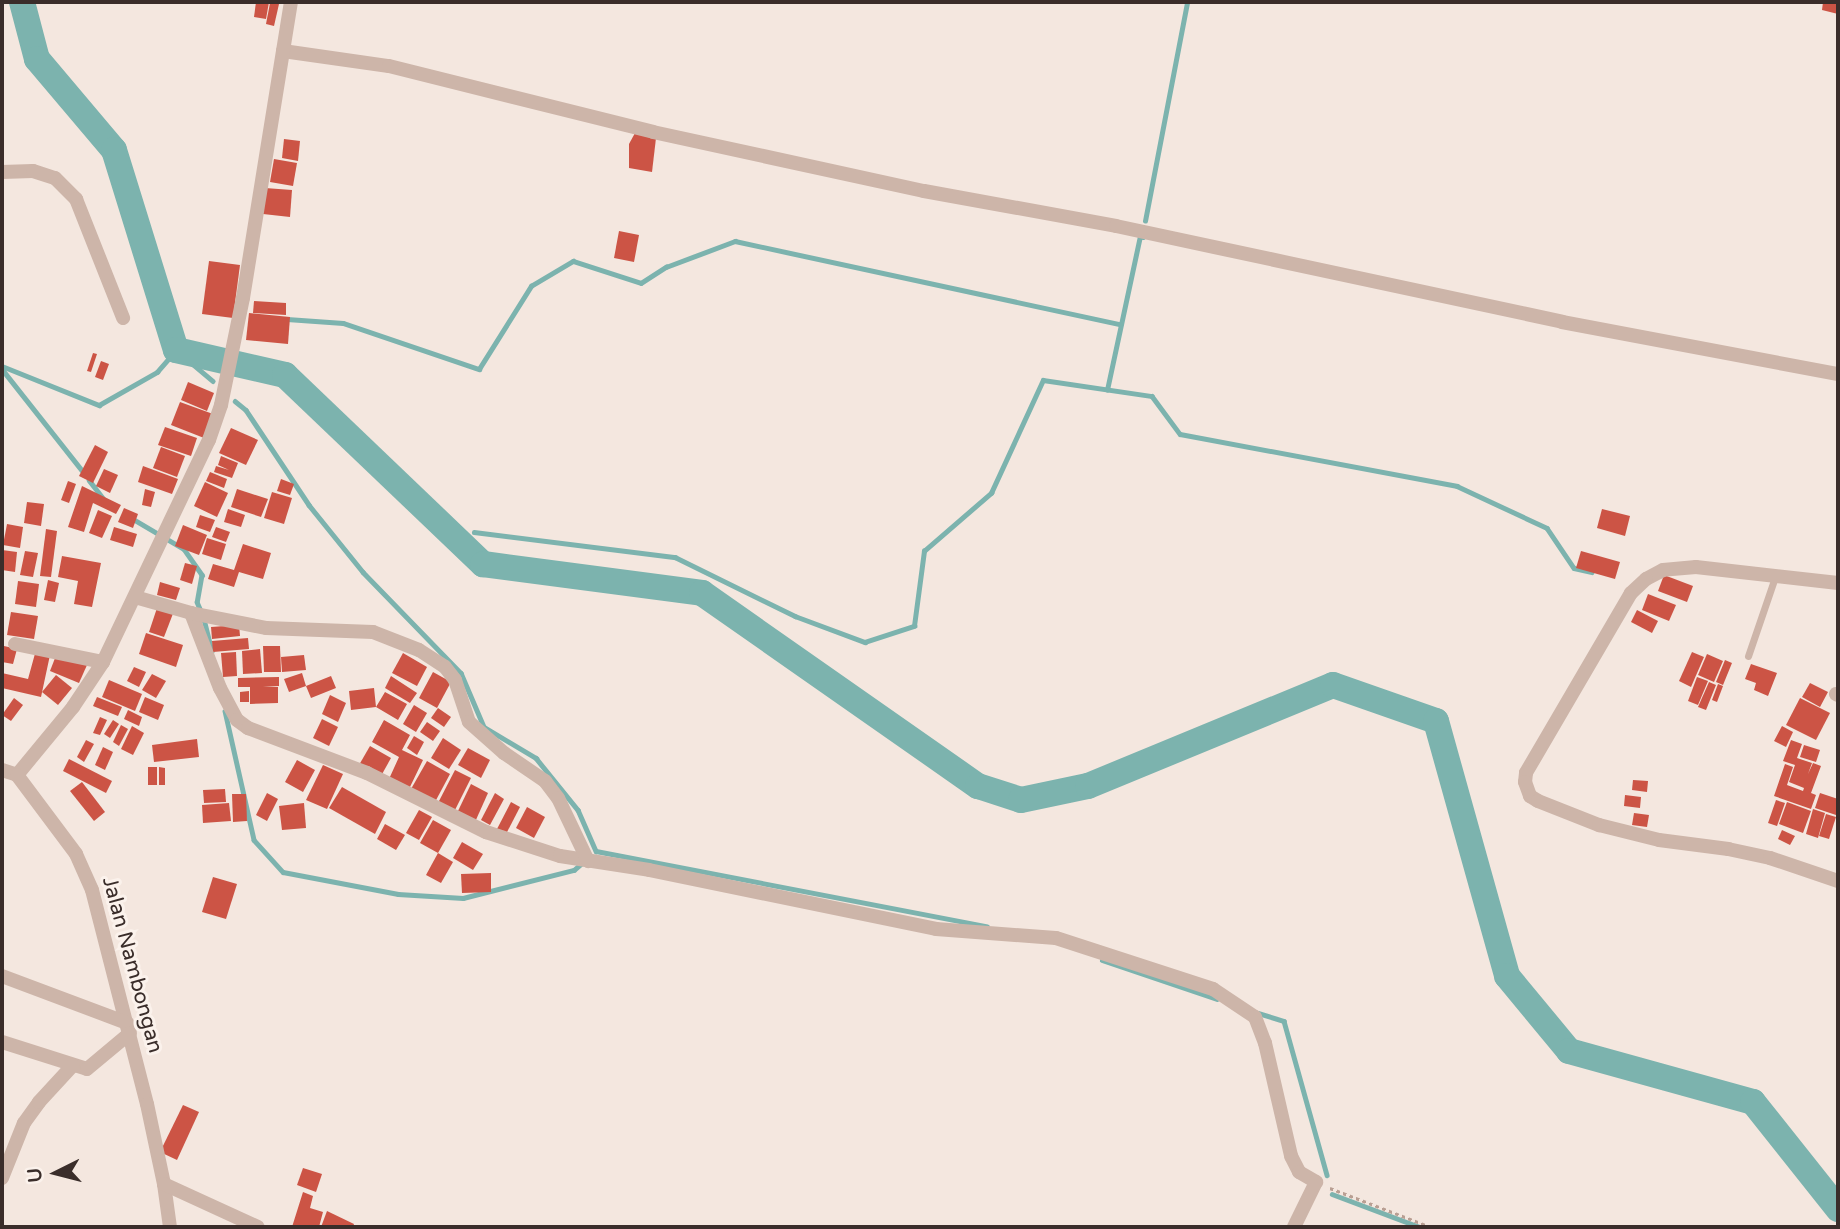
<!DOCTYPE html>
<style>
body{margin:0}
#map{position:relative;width:1840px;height:1229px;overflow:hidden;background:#f4e7df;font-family:"Varela Round",sans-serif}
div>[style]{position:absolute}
.stream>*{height:4.5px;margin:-2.25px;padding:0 2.25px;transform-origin:2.25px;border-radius:2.25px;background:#7cb3ae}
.river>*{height:26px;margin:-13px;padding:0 13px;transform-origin:13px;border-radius:13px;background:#7cb3ae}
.building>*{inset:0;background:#cc5445}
.path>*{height:2.5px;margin-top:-1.25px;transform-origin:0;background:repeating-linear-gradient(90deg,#b99f93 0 3.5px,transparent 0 7px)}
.lane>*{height:7px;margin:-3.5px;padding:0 3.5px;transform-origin:3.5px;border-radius:3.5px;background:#cdb5a9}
.street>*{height:14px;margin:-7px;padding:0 7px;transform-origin:7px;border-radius:7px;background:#cdb5a9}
span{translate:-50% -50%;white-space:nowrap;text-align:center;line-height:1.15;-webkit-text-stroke:6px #fbf2ec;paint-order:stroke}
.street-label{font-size:21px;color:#3a2d2a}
.frame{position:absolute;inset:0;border:4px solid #3a2d2a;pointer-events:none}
.north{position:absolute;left:21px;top:1138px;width:70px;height:70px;-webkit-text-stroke:5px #fbf2ec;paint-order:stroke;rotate:264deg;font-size:19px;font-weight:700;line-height:28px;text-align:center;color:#3a2d2a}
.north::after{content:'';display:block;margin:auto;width:24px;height:32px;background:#3a2d2a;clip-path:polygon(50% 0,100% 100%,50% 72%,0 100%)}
</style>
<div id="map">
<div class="stream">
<div style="left:1145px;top:221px;width:223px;rotate:-79.1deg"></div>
<div style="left:287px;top:319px;width:56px;rotate:4.1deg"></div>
<div style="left:343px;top:323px;width:144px;rotate:18.7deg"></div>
<div style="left:479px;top:369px;width:98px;rotate:-57.9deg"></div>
<div style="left:531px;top:286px;width:49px;rotate:-30.8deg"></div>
<div style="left:573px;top:261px;width:71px;rotate:17.9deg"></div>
<div style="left:641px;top:283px;width:30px;rotate:-33deg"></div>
<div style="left:666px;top:267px;width:74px;rotate:-20.6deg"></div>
<div style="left:735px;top:241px;width:393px;rotate:12.2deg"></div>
<div style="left:2px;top:366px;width:105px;rotate:21.9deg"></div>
<div style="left:99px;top:405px;width:67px;rotate:-29.6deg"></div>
<div style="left:157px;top:372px;width:29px;rotate:-49deg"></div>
<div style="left:176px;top:350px;width:48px;rotate:40deg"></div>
<div style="left:2px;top:369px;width:132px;rotate:51.7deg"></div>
<div style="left:1107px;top:390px;width:157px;rotate:-77.9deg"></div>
<div style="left:1140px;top:236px;width:3px;rotate:18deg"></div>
<div style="left:235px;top:401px;width:14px;rotate:39deg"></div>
<div style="left:246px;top:410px;width:114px;rotate:56.4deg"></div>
<div style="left:309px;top:505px;width:86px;rotate:51.1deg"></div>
<div style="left:363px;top:572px;width:141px;rotate:45.9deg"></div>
<div style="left:461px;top:673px;width:59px;rotate:66.9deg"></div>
<div style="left:484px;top:727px;width:61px;rotate:30.8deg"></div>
<div style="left:536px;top:758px;width:67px;rotate:51.1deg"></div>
<div style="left:578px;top:810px;width:45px;rotate:66.3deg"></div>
<div style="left:596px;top:851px;width:398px;rotate:10.9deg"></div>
<div style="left:89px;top:480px;width:23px;rotate:52deg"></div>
<div style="left:133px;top:519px;width:59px;rotate:30.5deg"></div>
<div style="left:184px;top:549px;width:32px;rotate:55deg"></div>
<div style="left:202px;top:575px;width:27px;rotate:100deg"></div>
<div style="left:197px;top:602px;width:10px;rotate:66deg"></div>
<div style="left:474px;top:532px;width:203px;rotate:7.1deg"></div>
<div style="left:675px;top:557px;width:134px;rotate:26.2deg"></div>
<div style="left:795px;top:616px;width:75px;rotate:20.4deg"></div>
<div style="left:865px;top:642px;width:52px;rotate:-18.1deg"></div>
<div style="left:914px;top:626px;width:76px;rotate:-82.4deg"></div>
<div style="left:924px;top:551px;width:89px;rotate:-40.9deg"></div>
<div style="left:991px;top:493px;width:124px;rotate:-65.3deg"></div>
<div style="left:1043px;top:380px;width:110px;rotate:8.4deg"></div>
<div style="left:1152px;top:396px;width:47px;rotate:53.6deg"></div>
<div style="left:1180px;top:434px;width:282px;rotate:10.6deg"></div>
<div style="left:1457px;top:486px;width:99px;rotate:25deg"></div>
<div style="left:1547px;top:528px;width:48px;rotate:56deg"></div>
<div style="left:1574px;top:568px;width:18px;rotate:13deg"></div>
<div style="left:204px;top:619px;width:33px;rotate:76deg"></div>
<div style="left:225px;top:711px;width:132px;rotate:77.3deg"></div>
<div style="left:254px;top:840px;width:43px;rotate:47.8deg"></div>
<div style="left:283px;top:872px;width:117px;rotate:10.8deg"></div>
<div style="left:398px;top:894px;width:65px;rotate:3.5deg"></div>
<div style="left:463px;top:898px;width:114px;rotate:-14.2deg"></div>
<div style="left:574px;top:870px;width:9px;rotate:-41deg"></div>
<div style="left:1102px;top:960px;width:121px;rotate:18.7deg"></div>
<div style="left:1258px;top:1013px;width:27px;rotate:17deg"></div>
<div style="left:1284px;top:1021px;width:160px;rotate:74.4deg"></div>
<div style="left:1332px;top:1194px;width:94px;rotate:20.6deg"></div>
</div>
<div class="river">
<div style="left:22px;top:2px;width:59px;rotate:75.3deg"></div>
<div style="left:37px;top:59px;width:119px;rotate:49.8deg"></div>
<div style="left:114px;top:150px;width:209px;rotate:72.8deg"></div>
<div style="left:176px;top:350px;width:112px;rotate:12.9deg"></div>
<div style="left:285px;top:375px;width:274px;rotate:43.7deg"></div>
<div style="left:483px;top:564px;width:221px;rotate:7.5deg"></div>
<div style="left:702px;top:593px;width:337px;rotate:35deg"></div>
<div style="left:978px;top:786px;width:45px;rotate:18deg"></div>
<div style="left:1021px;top:800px;width:68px;rotate:-11.8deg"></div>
<div style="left:1088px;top:786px;width:265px;rotate:-22.4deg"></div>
<div style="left:1333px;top:685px;width:109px;rotate:19.3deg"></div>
<div style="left:1436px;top:721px;width:265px;rotate:74.4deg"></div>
<div style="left:1507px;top:976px;width:97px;rotate:50.4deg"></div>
<div style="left:1569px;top:1051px;width:191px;rotate:15.5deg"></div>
<div style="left:1753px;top:1102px;width:137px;rotate:51.5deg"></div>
</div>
<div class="building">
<div style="clip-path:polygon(256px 2px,269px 2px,266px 19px,254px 17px)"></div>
<div style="clip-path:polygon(1823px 2px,1838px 2px,1838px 14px,1822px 10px)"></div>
<div style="clip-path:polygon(270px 3px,279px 4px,274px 26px,266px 24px)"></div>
<div style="clip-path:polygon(635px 133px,656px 138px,652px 172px,629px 168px,629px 144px)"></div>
<div style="clip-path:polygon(284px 139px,300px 141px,298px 161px,282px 158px)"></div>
<div style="clip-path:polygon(274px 159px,297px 163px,293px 186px,270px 182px)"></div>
<div style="clip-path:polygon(265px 188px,292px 190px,290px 217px,263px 214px)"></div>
<div style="clip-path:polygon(619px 231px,639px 235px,634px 262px,614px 258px)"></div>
<div style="clip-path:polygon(209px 261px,240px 265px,233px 318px,202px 314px)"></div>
<div style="clip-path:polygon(254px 301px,286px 303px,286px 315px,253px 313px)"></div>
<div style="clip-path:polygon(249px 313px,290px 317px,288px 344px,246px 340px)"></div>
<div style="clip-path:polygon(93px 353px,97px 354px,91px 372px,87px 371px)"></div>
<div style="clip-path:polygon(101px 361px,109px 364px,103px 380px,95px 377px)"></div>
<div style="clip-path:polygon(188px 382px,214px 393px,207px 411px,181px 400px)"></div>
<div style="clip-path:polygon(180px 402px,213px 414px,204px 438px,171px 425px)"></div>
<div style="clip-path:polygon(165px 427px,197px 438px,191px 456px,158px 445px)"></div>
<div style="clip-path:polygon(231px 428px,258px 440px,246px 465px,219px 453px)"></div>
<div style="clip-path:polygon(95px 445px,108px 452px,93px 483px,79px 476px)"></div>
<div style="clip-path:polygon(161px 447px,185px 456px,177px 477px,153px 468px)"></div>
<div style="clip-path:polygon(221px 456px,238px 463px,232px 478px,214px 472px,216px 466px,229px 470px,218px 465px)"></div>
<div style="clip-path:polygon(143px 466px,178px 479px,172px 494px,138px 482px)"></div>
<div style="clip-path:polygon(104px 469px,118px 475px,110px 493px,96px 486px)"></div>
<div style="clip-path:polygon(210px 472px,227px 479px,224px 488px,206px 481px)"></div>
<div style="clip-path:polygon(281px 479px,294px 484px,290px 495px,277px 491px)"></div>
<div style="clip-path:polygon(68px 481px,76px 484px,69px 503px,61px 500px)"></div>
<div style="clip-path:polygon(205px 482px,228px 493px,217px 517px,194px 506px)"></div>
<div style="clip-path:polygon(82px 486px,121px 505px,116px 514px,93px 503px,84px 532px,68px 527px)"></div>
<div style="clip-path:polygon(145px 489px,155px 492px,151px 507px,142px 505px)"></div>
<div style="clip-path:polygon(237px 489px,268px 499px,261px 517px,231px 507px)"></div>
<div style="clip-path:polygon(272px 492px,292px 498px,284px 524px,264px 518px)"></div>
<div style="clip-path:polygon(27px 502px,44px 504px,41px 526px,24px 523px)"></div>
<div style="clip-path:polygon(124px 508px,138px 514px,133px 528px,118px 522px)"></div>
<div style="clip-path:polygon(228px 509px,245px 515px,241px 527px,224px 522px)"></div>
<div style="clip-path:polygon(1602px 509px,1630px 516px,1625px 536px,1597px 528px)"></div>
<div style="clip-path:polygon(98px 510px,112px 516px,102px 538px,89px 533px)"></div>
<div style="clip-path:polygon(200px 515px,215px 520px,210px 532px,196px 527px)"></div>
<div style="clip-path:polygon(7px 524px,23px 527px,20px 548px,3px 545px)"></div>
<div style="clip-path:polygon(183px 525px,207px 535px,199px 555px,175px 546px)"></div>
<div style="clip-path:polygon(114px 527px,137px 534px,133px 547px,110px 540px)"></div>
<div style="clip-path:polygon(216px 527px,230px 532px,226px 542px,212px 537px)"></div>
<div style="clip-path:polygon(46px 529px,57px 531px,51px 577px,40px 576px)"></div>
<div style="clip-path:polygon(207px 538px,226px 544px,221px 560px,202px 554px)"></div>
<div style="clip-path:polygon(243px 544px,271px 553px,263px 579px,239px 572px,234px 587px,208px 579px,213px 564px,234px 570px)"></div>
<div style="clip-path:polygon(2px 550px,17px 552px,15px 572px,2px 570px)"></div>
<div style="clip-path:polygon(25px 551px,38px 553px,33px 577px,20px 575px)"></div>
<div style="clip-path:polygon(1581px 551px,1620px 562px,1615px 579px,1576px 568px)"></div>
<div style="clip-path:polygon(62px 556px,101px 563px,92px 607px,74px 604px,78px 581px,58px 577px)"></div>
<div style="clip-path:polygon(185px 563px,197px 566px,192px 584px,180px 580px)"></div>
<div style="clip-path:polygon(1664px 575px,1693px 586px,1687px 602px,1658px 591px)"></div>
<div style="clip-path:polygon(48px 580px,59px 583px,55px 602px,44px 600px)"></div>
<div style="clip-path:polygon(18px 581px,39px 584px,36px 607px,15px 604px)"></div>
<div style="clip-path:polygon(160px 582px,180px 588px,176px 600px,157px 595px)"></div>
<div style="clip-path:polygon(1648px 594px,1676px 605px,1669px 621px,1642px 610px)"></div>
<div style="clip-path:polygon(158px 605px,174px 611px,164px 637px,149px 632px)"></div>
<div style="clip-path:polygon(1637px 610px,1658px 621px,1652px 633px,1631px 622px)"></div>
<div style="clip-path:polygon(11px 612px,38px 616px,34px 639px,7px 635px)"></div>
<div style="clip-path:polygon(239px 625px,240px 636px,212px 639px,211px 627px)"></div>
<div style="clip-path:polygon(146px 633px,183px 645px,176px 667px,139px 654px)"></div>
<div style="clip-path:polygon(248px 638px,249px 649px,213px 652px,212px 641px)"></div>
<div style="clip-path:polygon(4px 646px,17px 649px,13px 664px,2px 662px)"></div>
<div style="clip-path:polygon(263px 646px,280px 646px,281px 672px,264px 672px)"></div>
<div style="clip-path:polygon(260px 649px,262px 673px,243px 674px,242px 651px)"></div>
<div style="clip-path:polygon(36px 650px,50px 655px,41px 697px,2px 688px,2px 673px,28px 679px)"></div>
<div style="clip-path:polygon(236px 652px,237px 676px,223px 677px,221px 653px)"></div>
<div style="clip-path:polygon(1692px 652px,1704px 657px,1691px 687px,1679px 681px)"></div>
<div style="clip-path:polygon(57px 653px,87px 665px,79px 683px,50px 671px)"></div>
<div style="clip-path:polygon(403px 653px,427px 667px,417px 686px,392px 673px)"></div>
<div style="clip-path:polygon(1707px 654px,1723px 661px,1714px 682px,1698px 675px)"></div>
<div style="clip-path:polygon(304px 655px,306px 670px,282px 672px,281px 657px)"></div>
<div style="clip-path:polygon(1725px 660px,1732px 663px,1723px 685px,1716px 682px)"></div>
<div style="clip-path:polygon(1751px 664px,1777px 673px,1768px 696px,1754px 690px,1756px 683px,1745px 679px)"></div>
<div style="clip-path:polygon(134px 667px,146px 672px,139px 687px,127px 681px)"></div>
<div style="clip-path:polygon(433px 672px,451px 682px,437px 708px,419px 698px)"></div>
<div style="clip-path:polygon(302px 673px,306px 686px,289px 692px,284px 679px)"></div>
<div style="clip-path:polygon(152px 674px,166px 681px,156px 698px,142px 690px)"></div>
<div style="clip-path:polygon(56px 675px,72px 688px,58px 705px,42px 692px)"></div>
<div style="clip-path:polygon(331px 676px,336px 688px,311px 698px,306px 686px)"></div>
<div style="clip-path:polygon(391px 676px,417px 693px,410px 703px,385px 688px)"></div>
<div style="clip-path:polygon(279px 677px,279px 686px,263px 687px,278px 687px,278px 703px,250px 704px,250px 687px,238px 687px,238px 678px)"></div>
<div style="clip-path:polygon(1697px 677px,1708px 681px,1698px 705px,1688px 701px)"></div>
<div style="clip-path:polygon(109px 680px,142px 694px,135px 711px,102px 697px)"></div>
<div style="clip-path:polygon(1709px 682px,1716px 685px,1706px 710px,1698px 707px)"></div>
<div style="clip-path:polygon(1810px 683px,1828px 692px,1820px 707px,1802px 697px)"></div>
<div style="clip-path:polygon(1718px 684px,1723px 686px,1717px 702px,1712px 700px)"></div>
<div style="clip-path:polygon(374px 688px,376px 707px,385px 692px,407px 704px,398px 720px,376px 707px,351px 710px,349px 691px)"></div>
<div style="clip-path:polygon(249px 691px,249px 702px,240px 702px,240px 692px)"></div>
<div style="clip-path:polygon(330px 695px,346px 703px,338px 722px,322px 714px)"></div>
<div style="clip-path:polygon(97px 697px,122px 707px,118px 716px,93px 706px)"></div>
<div style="clip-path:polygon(145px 697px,164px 705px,158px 720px,139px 712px)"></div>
<div style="clip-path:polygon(14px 698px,23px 705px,11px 721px,2px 715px)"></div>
<div style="clip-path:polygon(1800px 698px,1830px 713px,1816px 740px,1786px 725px)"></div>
<div style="clip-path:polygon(414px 705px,427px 713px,416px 732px,403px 724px)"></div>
<div style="clip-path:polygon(438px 708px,451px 717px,444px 727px,431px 718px)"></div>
<div style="clip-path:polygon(128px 710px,142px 717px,139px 726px,124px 719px)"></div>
<div style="clip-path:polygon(100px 717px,107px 720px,100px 735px,93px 733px)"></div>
<div style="clip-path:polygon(322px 719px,338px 727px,329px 746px,313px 738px)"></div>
<div style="clip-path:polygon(113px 720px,119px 724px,110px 738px,104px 734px)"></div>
<div style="clip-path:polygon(384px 720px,410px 735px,402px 750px,423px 760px,409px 789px,389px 779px,399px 757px,372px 742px)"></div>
<div style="clip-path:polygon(427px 722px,440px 731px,433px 741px,420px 732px)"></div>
<div style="clip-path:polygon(121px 725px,128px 729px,119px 746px,113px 742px)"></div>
<div style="clip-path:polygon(132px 726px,144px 733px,133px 755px,121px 749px)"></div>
<div style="clip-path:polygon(1782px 726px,1793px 732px,1786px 747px,1774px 741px)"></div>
<div style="clip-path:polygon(414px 736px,424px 742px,417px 755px,407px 748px)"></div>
<div style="clip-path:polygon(443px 738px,461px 750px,449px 769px,431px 758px)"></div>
<div style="clip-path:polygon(197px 739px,199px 757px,154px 762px,152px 745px)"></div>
<div style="clip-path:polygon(86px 740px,94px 744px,84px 762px,77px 757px)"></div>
<div style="clip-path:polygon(1791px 740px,1802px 744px,1797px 758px,1812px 763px,1808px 774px,1813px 763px,1821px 766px,1811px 793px,1816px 795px,1811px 809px,1774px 796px,1785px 764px,1793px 767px,1787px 785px,1803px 791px,1804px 788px,1789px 782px,1795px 765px,1783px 761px)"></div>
<div style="clip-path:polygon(1804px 745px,1820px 750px,1816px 762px,1800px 757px)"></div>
<div style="clip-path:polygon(370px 746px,391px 758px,381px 776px,359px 765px)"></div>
<div style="clip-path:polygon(103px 747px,113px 752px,105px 770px,95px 765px)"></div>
<div style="clip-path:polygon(468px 748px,490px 760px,481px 778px,458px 765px)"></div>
<div style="clip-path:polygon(69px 759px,112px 781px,106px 793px,63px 771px)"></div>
<div style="clip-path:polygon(297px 760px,315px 770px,303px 792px,285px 782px)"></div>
<div style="clip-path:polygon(427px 761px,450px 774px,435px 802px,411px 789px)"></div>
<div style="clip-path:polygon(323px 765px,343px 774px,327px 809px,306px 800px)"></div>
<div style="clip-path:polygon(148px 767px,157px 767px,157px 785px,148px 785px)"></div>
<div style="clip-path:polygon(159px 767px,165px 768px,165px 785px,159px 785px)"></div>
<div style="clip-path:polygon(455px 770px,471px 778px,454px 812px,438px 803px)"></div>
<div style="clip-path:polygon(1633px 780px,1648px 781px,1647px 792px,1632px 790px)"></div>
<div style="clip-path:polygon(82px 782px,105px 812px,94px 821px,70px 791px)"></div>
<div style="clip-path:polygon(471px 784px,488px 793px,475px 822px,457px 813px)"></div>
<div style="clip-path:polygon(342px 787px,386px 812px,375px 834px,329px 808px)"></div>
<div style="clip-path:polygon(225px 789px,226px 802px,204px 803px,203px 790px)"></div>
<div style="clip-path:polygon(267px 793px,278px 799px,267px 821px,256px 815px)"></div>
<div style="clip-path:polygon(495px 793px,504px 799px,490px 825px,481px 820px)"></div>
<div style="clip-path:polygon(1820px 793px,1838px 799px,1836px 815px,1815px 808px)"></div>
<div style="clip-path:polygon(232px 794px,246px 794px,247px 821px,233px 822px)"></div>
<div style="clip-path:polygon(1625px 795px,1641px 797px,1640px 808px,1624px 806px)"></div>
<div style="clip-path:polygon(1776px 800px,1785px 803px,1777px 826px,1768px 823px)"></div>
<div style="clip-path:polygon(511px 802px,520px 807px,506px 834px,497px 829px)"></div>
<div style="clip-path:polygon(1787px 802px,1811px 811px,1803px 833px,1779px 824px)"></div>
<div style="clip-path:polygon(229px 803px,231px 821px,203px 823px,202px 805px)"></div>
<div style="clip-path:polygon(304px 803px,306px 828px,282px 830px,279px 806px)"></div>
<div style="clip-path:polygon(527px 807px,545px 817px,534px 838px,516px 828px)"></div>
<div style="clip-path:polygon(1813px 809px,1825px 813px,1818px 838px,1806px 834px)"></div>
<div style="clip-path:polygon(419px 810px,432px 817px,419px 840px,406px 833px)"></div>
<div style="clip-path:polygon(1634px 813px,1649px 815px,1647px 827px,1632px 825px)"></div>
<div style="clip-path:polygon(1826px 814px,1836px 817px,1829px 839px,1819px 836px)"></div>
<div style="clip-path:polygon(433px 820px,451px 830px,438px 853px,420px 843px)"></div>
<div style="clip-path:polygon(385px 824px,405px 835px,396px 850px,377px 839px)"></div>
<div style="clip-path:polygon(1782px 830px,1795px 836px,1790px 845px,1778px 839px)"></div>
<div style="clip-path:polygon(462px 842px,483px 854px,473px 870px,453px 858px)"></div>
<div style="clip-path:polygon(438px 853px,453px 862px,441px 883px,426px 875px)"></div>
<div style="clip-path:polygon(491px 873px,491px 892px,462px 893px,461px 874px)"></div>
<div style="clip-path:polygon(213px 877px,237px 884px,226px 919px,202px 912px)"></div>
<div style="clip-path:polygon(183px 1105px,199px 1112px,177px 1160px,160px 1152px)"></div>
<div style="clip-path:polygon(303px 1168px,322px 1174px,316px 1192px,297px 1185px)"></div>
<div style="clip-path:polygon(303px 1192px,313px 1196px,310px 1208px,323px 1212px,319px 1227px,292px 1227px)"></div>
<div style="clip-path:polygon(327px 1211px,354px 1224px,353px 1227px,321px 1227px)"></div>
</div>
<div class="path">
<div style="left:1330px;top:1188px;width:108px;rotate:21.1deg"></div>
</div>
<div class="lane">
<div style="left:1748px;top:656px;width:83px;rotate:-71.1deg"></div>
</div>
<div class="street">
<div style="left:283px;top:51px;width:107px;rotate:8.1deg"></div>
<div style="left:389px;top:66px;width:272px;rotate:14deg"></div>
<div style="left:653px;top:132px;width:277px;rotate:12.3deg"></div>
<div style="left:924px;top:191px;width:195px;rotate:10.3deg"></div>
<div style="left:1116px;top:226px;width:456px;rotate:12.1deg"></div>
<div style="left:1562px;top:322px;width:281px;rotate:10.7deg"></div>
<div style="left:2px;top:172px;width:31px;rotate:-2deg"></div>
<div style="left:33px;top:171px;width:23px;rotate:18deg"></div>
<div style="left:55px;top:178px;width:30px;rotate:45deg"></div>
<div style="left:76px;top:199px;width:128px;rotate:68.4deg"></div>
<div style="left:1838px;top:583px;width:143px;rotate:-173.6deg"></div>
<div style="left:1696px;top:567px;width:33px;rotate:175deg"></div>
<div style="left:1663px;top:570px;width:19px;rotate:152deg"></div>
<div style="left:1646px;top:579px;width:21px;rotate:137deg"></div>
<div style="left:1631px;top:593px;width:208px;rotate:120.3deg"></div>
<div style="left:1526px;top:773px;width:9px;rotate:96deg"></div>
<div style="left:1525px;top:782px;width:15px;rotate:70deg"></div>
<div style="left:1530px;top:796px;width:9px;rotate:32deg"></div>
<div style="left:1538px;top:801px;width:66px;rotate:21.5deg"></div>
<div style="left:1599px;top:825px;width:62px;rotate:14deg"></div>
<div style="left:1659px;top:840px;width:70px;rotate:7.4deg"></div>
<div style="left:1728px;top:849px;width:43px;rotate:12.1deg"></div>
<div style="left:1770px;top:858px;width:72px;rotate:18.7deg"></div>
<div style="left:135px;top:597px;width:58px;rotate:15.9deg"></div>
<div style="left:191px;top:613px;width:80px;rotate:68.9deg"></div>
<div style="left:220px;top:688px;width:36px;rotate:62deg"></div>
<div style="left:237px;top:720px;width:14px;rotate:36deg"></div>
<div style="left:248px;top:728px;width:127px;rotate:20.7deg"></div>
<div style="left:367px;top:773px;width:133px;rotate:26.4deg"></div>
<div style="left:486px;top:832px;width:78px;rotate:18deg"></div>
<div style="left:560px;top:856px;width:90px;rotate:8.9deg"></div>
<div style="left:649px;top:870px;width:293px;rotate:11.6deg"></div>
<div style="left:936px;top:929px;width:120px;rotate:4.3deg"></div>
<div style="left:1056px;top:938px;width:165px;rotate:18deg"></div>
<div style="left:1213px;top:989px;width:50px;rotate:33.7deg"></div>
<div style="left:1255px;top:1017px;width:28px;rotate:69deg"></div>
<div style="left:1265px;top:1043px;width:116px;rotate:77deg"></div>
<div style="left:1291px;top:1156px;width:18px;rotate:63deg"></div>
<div style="left:1299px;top:1172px;width:20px;rotate:30deg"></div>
<div style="left:1316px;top:1182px;width:50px;rotate:116.1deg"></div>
<div style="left:191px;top:613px;width:76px;rotate:11.3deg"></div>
<div style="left:266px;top:628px;width:107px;rotate:2.1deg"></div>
<div style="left:373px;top:632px;width:49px;rotate:21.4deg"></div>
<div style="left:419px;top:650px;width:31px;rotate:33deg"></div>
<div style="left:445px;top:667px;width:16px;rotate:52deg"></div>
<div style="left:455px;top:680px;width:44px;rotate:71.6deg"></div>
<div style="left:469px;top:722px;width:47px;rotate:41.5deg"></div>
<div style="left:504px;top:753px;width:50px;rotate:34.3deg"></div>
<div style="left:545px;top:781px;width:21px;rotate:53deg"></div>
<div style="left:558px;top:798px;width:70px;rotate:64.5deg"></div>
<div style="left:15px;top:644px;width:90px;rotate:11.6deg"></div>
<div style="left:1836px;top:694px;width:2px;rotate:27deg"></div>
<div style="left:2px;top:770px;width:16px;rotate:18deg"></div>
<div style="left:17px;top:775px;width:88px;rotate:-50.5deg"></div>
<div style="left:73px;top:707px;width:54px;rotate:-56.3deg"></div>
<div style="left:103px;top:662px;width:246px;rotate:-64.5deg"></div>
<div style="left:209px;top:440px;width:37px;rotate:-71deg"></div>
<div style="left:221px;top:405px;width:109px;rotate:-78.4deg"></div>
<div style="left:243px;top:298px;width:300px;rotate:-80.8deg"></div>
<div style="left:17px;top:775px;width:99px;rotate:53.2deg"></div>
<div style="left:76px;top:854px;width:39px;rotate:66deg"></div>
<div style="left:92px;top:890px;width:221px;rotate:75.6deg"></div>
<div style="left:147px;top:1104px;width:82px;rotate:78deg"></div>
<div style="left:164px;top:1184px;width:43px;rotate:82.1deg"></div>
<div style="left:2px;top:976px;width:134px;rotate:20.6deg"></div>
<div style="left:2px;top:1042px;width:89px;rotate:17.6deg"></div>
<div style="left:87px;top:1069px;width:56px;rotate:-39.9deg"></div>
<div style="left:2px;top:1178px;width:59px;rotate:-68.2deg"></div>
<div style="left:24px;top:1123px;width:26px;rotate:-54deg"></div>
<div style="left:39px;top:1102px;width:50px;rotate:-47.4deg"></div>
<div style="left:164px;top:1184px;width:103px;rotate:24.6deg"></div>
</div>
<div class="street-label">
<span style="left:132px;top:965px;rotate:75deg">Jalan Nambongan</span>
</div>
<div class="frame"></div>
<div class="north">U</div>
</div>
